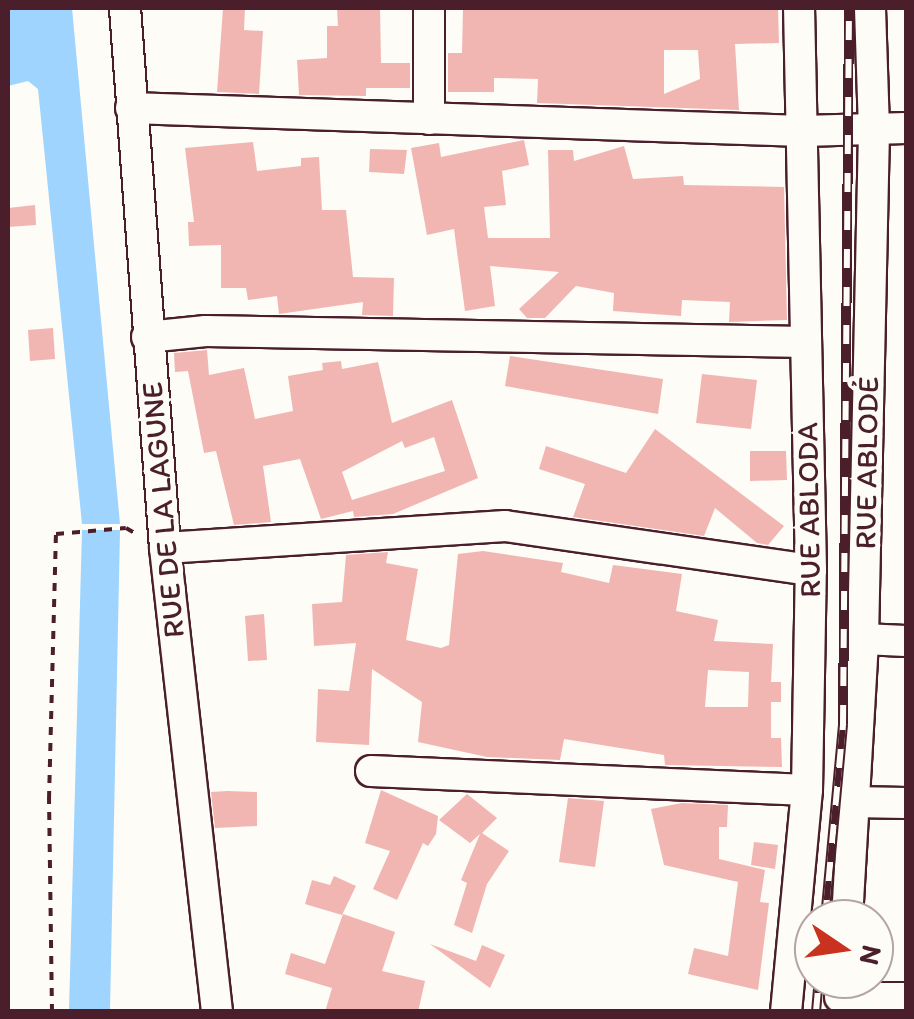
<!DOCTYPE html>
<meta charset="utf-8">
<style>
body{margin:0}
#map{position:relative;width:914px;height:1019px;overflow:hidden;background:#fdfcf7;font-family:Itim,sans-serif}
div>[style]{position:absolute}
.water>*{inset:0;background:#9ed4fd}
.building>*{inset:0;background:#f1b6b1}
.path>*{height:4px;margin-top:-2px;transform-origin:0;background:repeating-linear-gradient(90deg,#4a1f2b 0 8px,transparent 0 16px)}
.roads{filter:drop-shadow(2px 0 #4a1f2b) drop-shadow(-2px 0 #4a1f2b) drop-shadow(0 2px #4a1f2b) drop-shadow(0 -2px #4a1f2b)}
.minor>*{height:30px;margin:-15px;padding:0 15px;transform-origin:15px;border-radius:15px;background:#fdfcf7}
.rail>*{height:10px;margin-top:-5px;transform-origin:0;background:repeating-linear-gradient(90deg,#fdfcf7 0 19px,#4a1f2b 0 38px);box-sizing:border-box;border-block:2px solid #4a1f2b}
span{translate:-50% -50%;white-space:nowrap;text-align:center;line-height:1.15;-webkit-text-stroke:10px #fdfcf7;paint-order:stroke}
.street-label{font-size:30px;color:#4a1f2b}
.frame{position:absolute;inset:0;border:10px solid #4a1f2b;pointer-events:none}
.north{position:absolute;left:794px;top:899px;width:100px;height:100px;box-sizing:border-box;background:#fdfcf7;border:2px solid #b5a4a5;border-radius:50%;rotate:103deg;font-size:28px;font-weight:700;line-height:40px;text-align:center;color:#4a1f2b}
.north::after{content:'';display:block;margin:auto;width:35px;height:45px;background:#c8321e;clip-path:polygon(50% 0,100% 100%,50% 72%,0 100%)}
</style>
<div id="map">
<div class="water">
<div style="clip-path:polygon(8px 8px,72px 8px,120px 524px,82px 524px,38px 89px,28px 81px,8px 86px)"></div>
<div style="clip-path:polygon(82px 530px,120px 530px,110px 1011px,69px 1011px)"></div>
</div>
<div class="building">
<div style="clip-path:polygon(223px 8px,245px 8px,244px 30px,263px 31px,259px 94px,217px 92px)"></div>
<div style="clip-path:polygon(337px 8px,380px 8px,381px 63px,410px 63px,410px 88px,366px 88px,366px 96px,299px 95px,297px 60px,327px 58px,327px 26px,338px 26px)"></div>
<div style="clip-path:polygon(evenodd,463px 8px,778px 8px,779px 43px,735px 44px,739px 110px,537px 103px,538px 79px,494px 78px,494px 92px,448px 92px,448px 53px,462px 53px,463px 8px,664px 50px,698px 50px,700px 79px,664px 94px,664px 50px)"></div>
<div style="clip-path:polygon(524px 140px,529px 165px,502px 171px,506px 205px,484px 207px,488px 238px,550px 238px,548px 150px,573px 150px,574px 161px,624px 146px,633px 179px,683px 176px,684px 185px,784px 187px,787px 320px,729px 322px,730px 302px,682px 300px,681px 316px,613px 311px,614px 293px,576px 286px,545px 318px,527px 318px,519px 309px,559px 272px,490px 266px,495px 306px,465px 311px,454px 229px,427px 235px,411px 148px,439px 143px,441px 157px)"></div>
<div style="clip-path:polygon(253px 142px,257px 171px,301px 166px,301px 158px,319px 157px,322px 210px,346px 210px,353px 277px,394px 278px,393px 316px,362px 315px,363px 302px,279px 314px,277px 296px,248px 300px,246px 288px,221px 288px,221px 245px,189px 246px,188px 222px,194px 222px,185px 148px)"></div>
<div style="clip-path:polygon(370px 149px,407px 150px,404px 174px,369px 172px)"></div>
<div style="clip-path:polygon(35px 205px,36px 225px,8px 227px,8px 208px)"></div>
<div style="clip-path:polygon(53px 328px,55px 359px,30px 361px,28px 330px)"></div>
<div style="clip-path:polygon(evenodd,207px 350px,209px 375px,244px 368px,255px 419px,293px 411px,288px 376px,323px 370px,322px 363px,341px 361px,342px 369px,378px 362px,392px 423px,452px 400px,478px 478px,393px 514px,354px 517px,353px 511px,321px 519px,300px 459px,263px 466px,271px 522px,234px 525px,216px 451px,204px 453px,188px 371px,175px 372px,174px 353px,207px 350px,434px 437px,445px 471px,352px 500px,342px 472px,402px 441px,405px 448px,434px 437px)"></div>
<div style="clip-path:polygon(510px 356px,663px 379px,658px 414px,505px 386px)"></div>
<div style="clip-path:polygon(702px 374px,757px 380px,751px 429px,696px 423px)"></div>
<div style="clip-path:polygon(655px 429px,784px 526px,768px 545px,757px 543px,715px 508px,704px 536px,573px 517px,585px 484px,539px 469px,546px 446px,626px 473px)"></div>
<div style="clip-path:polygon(750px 451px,786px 451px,787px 480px,750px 481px)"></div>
<div style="clip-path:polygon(evenodd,483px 551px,563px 563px,561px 572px,609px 583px,613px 565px,682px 574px,676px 611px,718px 620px,714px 641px,773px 644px,771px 682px,781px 682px,781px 702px,771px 702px,771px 738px,781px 738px,782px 767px,665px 765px,664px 755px,564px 739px,560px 760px,487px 757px,418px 742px,422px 702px,372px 669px,369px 745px,316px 742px,318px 689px,349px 691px,356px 643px,314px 646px,312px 604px,342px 602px,346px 555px,388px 552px,386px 563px,418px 569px,406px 640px,441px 648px,449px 645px,458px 554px,483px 551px,708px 670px,749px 672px,748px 707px,705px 707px,708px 670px)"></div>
<div style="clip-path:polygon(264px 614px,267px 660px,248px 661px,245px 616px)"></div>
<div style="clip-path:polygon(381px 790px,438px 816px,436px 834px,428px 846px,423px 843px,397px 900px,373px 889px,390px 851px,365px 843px)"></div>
<div style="clip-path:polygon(227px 791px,257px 792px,257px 826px,215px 828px,211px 792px)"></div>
<div style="clip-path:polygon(467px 794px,497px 818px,482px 833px,509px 851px,487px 884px,472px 933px,454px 925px,467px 883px,461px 880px,480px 834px,470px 843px,439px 820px)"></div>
<div style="clip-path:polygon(568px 798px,604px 801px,595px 867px,559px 862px)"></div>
<div style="clip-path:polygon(682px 803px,728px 805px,727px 827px,719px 827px,719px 859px,765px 870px,760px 902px,769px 903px,758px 990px,688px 974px,694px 948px,728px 956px,738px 882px,664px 865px,651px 809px)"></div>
<div style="clip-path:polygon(754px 842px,778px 845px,775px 869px,751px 865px)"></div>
<div style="clip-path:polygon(334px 876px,356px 886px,342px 915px,305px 904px,312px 880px,330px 885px)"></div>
<div style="clip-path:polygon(343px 914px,395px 932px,382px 971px,425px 981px,418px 1012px,325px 1012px,332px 988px,285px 974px,291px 953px,325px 964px)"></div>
<div style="clip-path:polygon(430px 944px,476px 961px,482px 945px,505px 955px,490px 988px)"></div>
</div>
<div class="path">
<div style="left:52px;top:1012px;width:213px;rotate:-90.8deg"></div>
<div style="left:49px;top:799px;width:265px;rotate:-88.5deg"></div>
<div style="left:56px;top:534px;width:70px;rotate:-4.9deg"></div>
<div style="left:126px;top:528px;width:14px;rotate:30deg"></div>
</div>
<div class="roads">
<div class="minor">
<div style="left:125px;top:8px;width:541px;rotate:85.76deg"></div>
<div style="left:165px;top:548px;width:467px;rotate:83.6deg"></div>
<div style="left:131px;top:108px;width:672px;rotate:1.96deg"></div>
<div style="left:803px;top:131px;width:103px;rotate:-1.7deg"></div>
<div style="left:429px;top:119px;width:111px;rotate:-90deg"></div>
<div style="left:147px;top:337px;width:59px;rotate:-5.8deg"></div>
<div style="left:206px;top:331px;width:600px;rotate:1.05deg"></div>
<div style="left:165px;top:548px;width:341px;rotate:-3.7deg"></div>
<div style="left:505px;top:526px;width:309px;rotate:8.2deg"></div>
<div style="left:863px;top:639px;width:43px;rotate:2.7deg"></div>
<div style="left:371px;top:771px;width:436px;rotate:2.5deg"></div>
<div style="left:857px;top:802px;width:49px;rotate:1.2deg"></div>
<div style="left:847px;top:919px;width:280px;rotate:-86.7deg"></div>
<div style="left:863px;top:639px;width:510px;rotate:-88.76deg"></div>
<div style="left:874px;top:129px;width:121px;rotate:-91.9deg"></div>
<div style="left:840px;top:997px;width:66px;rotate:0.9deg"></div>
<div style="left:786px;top:1012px;width:223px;rotate:-84.6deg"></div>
<div style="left:807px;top:790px;width:220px;rotate:-89deg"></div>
<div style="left:811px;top:570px;width:562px;rotate:-91.22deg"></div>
</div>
</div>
<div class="rail">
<div style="left:825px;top:919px;width:196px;rotate:-84.7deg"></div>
<div style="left:843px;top:724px;width:716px;rotate:-89.52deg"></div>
<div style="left:816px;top:1012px;width:33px;rotate:-85deg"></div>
</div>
<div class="street-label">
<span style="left:867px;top:463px;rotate:-89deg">RUE ABLODÉ</span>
<span style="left:163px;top:510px;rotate:-95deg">RUE DE LA LAGUNE</span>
<span style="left:809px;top:510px;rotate:-91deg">RUE ABLODA</span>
</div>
<div class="frame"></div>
<div class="north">N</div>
</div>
